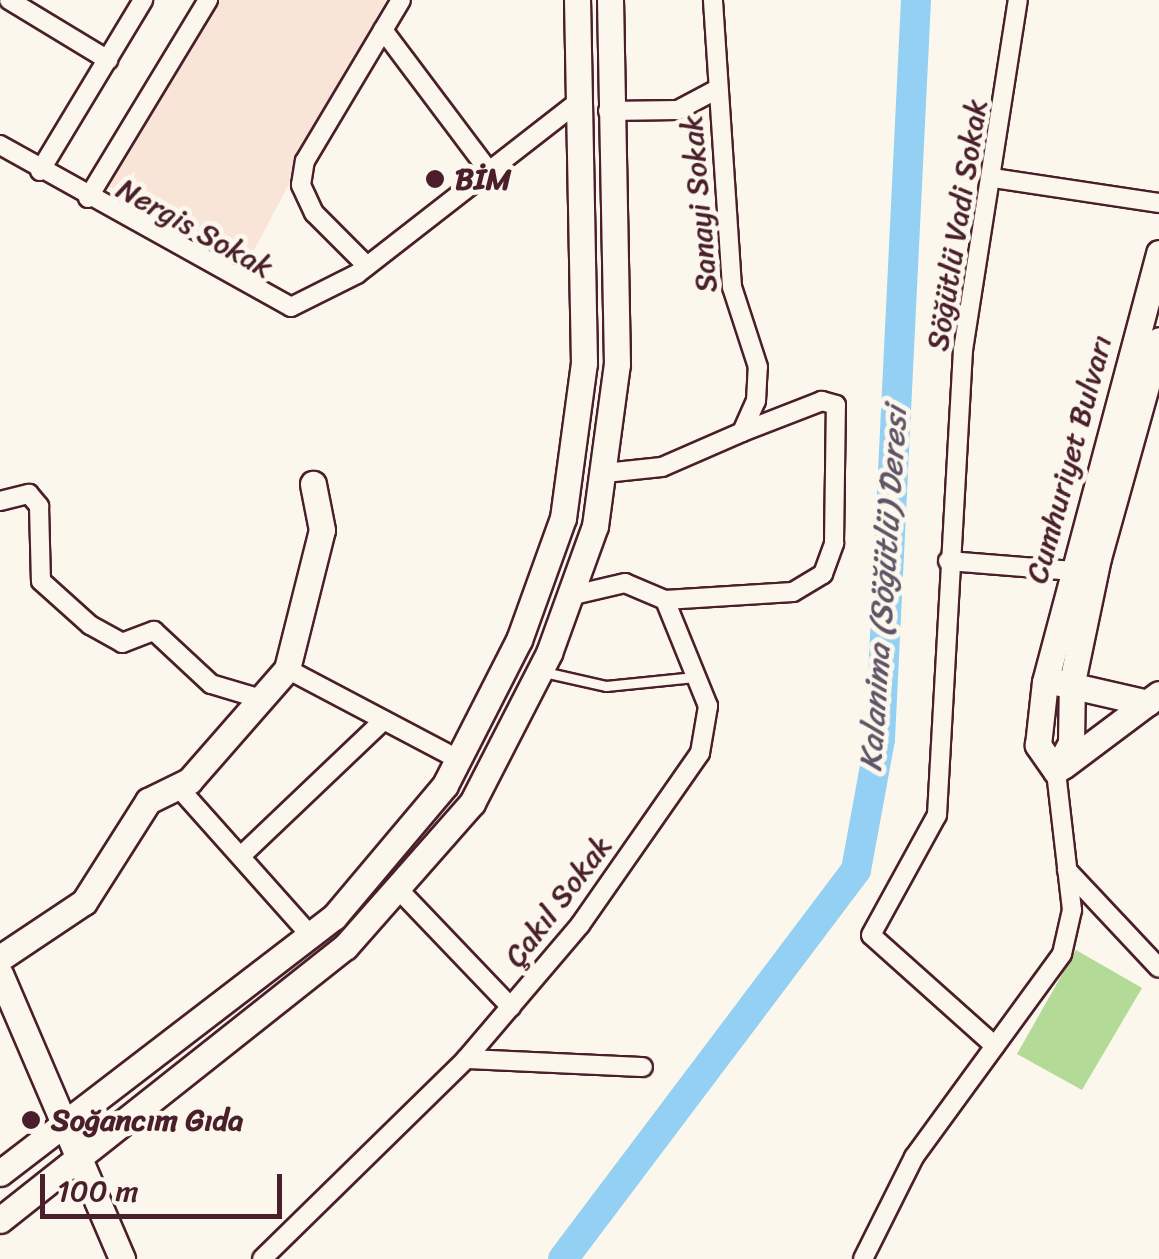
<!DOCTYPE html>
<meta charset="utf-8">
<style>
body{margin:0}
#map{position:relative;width:1159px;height:1259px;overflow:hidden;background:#fbf7ec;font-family:Sriracha,sans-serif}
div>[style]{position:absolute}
.built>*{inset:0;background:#f9e5d8}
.green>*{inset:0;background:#b3da96}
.river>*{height:30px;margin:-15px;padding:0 15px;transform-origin:15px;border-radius:15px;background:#93d0f3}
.roads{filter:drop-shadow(2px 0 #4a1f2b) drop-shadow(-2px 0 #4a1f2b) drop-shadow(0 2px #4a1f2b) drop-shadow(0 -2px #4a1f2b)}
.lane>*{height:9px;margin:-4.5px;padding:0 4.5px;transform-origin:4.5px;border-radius:4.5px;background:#fbf7ec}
.street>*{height:18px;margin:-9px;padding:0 9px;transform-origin:9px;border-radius:9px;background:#fbf7ec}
.secondary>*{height:25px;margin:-12.5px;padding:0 12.5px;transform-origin:12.5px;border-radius:12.5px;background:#fbf7ec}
.dots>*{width:28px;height:28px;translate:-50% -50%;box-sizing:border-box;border:5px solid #fbf7ec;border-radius:50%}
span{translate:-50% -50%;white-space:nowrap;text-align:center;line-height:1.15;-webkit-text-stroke:10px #fbf7ec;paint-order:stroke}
.poi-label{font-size:30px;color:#4a1f2b;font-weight:700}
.left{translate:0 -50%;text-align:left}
.street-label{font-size:30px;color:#4a1f2b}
.water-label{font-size:32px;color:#605467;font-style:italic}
.scale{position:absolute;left:40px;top:1174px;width:242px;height:45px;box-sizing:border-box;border:5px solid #4a1f2b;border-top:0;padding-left:12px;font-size:30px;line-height:35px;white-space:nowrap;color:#4a1f2b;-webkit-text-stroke:8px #fbf7ec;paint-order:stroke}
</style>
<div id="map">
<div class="built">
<div style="clip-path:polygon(221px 0,386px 0,239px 279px,96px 177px)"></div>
</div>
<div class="green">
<div style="clip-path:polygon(1076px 950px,1142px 988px,1082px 1090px,1017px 1054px)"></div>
</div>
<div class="river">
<div style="left:563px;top:1259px;width:487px;rotate:-53deg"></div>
<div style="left:856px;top:870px;width:133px;rotate:-79.6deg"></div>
<div style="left:880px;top:739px;width:740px;rotate:-87.21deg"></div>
</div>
<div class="roads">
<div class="lane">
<div style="left:544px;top:672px;width:64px;rotate:12.7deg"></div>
<div style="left:606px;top:686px;width:89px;rotate:-5.8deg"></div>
</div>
<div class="street">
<div style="left:9px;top:0;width:116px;rotate:31.2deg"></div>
<div style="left:383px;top:30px;width:176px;rotate:53.1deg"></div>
<div style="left:608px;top:111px;width:70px;rotate:-0.8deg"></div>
<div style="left:678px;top:110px;width:40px;rotate:-28deg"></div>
<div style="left:0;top:145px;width:333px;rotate:29.1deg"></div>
<div style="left:291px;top:307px;width:74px;rotate:-26.6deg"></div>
<div style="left:357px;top:274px;width:276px;rotate:-37.9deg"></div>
<div style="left:40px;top:171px;width:200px;rotate:-58.9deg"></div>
<div style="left:993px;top:178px;width:168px;rotate:8.6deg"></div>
<div style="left:88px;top:198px;width:232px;rotate:-58.8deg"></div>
<div style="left:367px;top:266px;width:75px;rotate:-135deg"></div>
<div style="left:314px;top:213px;width:31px;rotate:-115deg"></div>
<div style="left:301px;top:185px;width:24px;rotate:-81deg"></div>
<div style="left:305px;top:161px;width:187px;rotate:-59.2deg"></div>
<div style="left:605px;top:473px;width:57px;rotate:-6deg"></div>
<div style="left:662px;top:467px;width:87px;rotate:-23.6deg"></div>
<div style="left:742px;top:432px;width:34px;rotate:-66deg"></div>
<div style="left:756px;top:401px;width:34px;rotate:-87deg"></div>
<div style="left:758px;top:367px;width:84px;rotate:-108deg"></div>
<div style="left:732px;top:287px;width:288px;rotate:-93.8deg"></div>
<div style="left:0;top:501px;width:30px;rotate:-14deg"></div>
<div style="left:29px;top:494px;width:16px;rotate:50deg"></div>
<div style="left:39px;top:506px;width:75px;rotate:88.5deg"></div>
<div style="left:41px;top:581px;width:66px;rotate:41.9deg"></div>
<div style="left:90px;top:625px;width:37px;rotate:29deg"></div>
<div style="left:122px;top:643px;width:34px;rotate:-21deg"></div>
<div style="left:154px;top:631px;width:78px;rotate:42.9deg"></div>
<div style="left:211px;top:684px;width:52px;rotate:16.7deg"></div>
<div style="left:948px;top:561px;width:123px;rotate:4.6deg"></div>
<div style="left:665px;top:600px;width:128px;rotate:-3.6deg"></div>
<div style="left:793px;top:592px;width:35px;rotate:-31deg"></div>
<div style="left:823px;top:574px;width:33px;rotate:-70deg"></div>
<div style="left:834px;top:543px;width:138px;rotate:-89.2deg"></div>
<div style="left:836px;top:405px;width:15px;rotate:-164deg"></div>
<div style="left:822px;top:401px;width:86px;rotate:158.8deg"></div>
<div style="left:287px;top:669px;width:193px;rotate:27.8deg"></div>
<div style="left:179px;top:788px;width:197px;rotate:48.3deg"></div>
<div style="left:241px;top:856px;width:197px;rotate:-43.6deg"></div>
<div style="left:1067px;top:870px;width:134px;rotate:46.8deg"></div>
<div style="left:399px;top:890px;width:162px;rotate:46.3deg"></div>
<div style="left:995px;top:1046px;width:166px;rotate:-138.2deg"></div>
<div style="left:871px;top:935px;width:137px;rotate:-61.2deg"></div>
<div style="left:937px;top:815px;width:466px;rotate:-86.8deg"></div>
<div style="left:963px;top:350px;width:354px;rotate:-81.1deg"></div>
<div style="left:466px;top:1059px;width:177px;rotate:2.6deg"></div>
<div style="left:262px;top:1259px;width:286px;rotate:-44.4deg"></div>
<div style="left:466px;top:1059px;width:176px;rotate:-49.6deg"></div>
<div style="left:580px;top:925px;width:210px;rotate:-55.1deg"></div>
<div style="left:700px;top:753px;width:48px;rotate:-80.3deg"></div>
<div style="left:708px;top:706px;width:114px;rotate:-112.1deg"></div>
<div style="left:665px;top:600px;width:43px;rotate:-157deg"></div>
<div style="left:625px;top:583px;width:57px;rotate:166.7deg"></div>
<div style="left:863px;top:1259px;width:114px;rotate:-63.4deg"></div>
<div style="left:914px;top:1157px;width:251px;rotate:-53.9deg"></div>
<div style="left:1062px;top:954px;width:45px;rotate:-77.2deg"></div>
<div style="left:1072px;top:910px;width:140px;rotate:-96.6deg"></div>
</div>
<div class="secondary">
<div style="left:1056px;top:682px;width:94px;rotate:12.9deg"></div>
<div style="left:1063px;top:766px;width:120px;rotate:-36.9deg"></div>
<div style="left:1056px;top:771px;width:32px;rotate:-125deg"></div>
<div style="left:1038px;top:745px;width:63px;rotate:-83.7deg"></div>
<div style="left:1045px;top:682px;width:444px;rotate:-75.1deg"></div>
<div style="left:1056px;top:771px;width:32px;rotate:-62deg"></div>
<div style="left:1071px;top:743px;width:61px;rotate:-89.1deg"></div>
<div style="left:1072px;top:682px;width:127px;rotate:-78.2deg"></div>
<div style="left:1098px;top:558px;width:226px;rotate:-74.4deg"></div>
<div style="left:0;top:958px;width:101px;rotate:-33.7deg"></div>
<div style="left:84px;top:902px;width:120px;rotate:-57.6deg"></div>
<div style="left:148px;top:801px;width:46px;rotate:-26deg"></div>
<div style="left:189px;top:781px;width:149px;rotate:-48.8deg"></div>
<div style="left:287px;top:669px;width:143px;rotate:-75.9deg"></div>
<div style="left:322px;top:530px;width:47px;rotate:-101.1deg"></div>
<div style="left:0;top:974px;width:310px;rotate:66.8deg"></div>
<div style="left:0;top:1173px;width:421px;rotate:-37.5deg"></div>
<div style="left:334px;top:917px;width:172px;rotate:-49.9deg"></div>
<div style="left:445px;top:785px;width:163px;rotate:-63deg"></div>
<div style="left:519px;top:640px;width:130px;rotate:-70.2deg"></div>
<div style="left:563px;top:518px;width:156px;rotate:-82.3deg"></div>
<div style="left:584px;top:363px;width:363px;rotate:-91.1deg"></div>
<div style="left:0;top:1220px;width:440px;rotate:-38.4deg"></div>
<div style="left:345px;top:947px;width:192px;rotate:-48.6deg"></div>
<div style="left:472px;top:803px;width:169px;rotate:-62.8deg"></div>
<div style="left:549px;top:653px;width:135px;rotate:-70.1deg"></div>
<div style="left:595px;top:526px;width:163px;rotate:-82.3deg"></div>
<div style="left:617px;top:364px;width:364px;rotate:-91.1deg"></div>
</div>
</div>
<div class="dots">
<div style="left:435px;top:179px;background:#4a1f2b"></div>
<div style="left:31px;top:1120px;background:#4a1f2b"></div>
</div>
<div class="poi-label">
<span class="left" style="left:455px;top:179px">BİM</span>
<span class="left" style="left:51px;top:1120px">Soğancım Gıda</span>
</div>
<div class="street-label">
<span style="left:699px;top:204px;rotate:-95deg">Sanayi Sokak</span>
<span style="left:957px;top:225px;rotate:-81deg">Söğütlü Vadi Sokak</span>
<span style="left:195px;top:228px;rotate:29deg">Nergis Sokak</span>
<span style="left:1069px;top:459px;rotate:-75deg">Cumhuriyet Bulvarı</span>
<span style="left:558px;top:901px;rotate:-53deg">Çakıl Sokak</span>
</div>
<div class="water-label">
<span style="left:884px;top:589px;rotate:-86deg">Kalanima (Söğütlü) Deresi</span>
</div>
<div class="scale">100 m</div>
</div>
